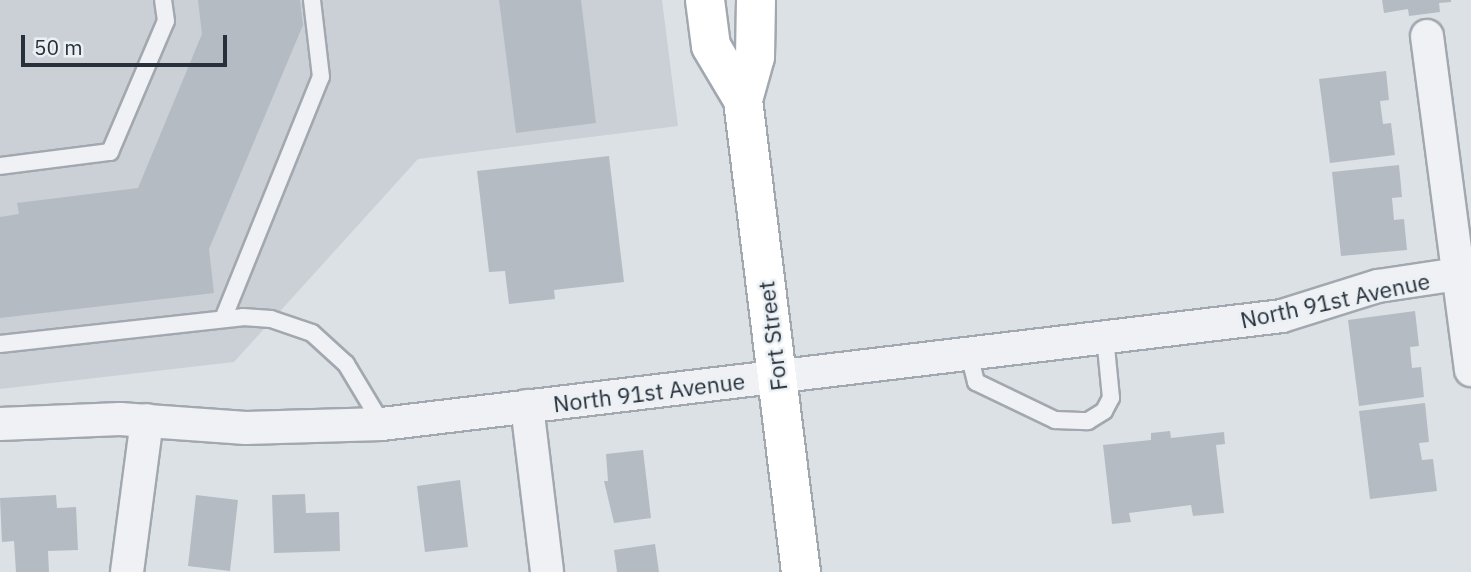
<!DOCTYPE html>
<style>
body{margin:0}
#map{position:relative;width:1471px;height:572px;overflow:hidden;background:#dce1e6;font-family:"IBM Plex Sans",sans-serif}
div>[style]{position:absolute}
.built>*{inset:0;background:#cbd0d7}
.building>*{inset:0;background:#b4bbc2}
.roads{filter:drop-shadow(2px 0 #a2a8af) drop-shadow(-2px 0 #a2a8af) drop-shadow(0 2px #a2a8af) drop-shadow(0 -2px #a2a8af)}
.service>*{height:16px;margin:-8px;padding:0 8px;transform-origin:8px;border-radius:8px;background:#eff1f4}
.minor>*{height:32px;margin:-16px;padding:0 16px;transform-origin:16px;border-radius:16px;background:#eff1f4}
.secondary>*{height:38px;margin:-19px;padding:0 19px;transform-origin:19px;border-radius:19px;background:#fff}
span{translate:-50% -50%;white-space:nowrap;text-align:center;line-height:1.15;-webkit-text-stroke:5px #ebf0f4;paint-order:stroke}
.street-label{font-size:23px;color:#27303b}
.scale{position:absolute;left:21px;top:35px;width:206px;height:32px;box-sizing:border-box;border:4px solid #27303b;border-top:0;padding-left:9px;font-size:21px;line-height:24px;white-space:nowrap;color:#27303b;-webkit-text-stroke:5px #ebf0f4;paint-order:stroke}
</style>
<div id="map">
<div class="built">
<div style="clip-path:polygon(0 0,662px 0,678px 126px,418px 159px,234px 362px,0 389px)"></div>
</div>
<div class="building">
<div style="clip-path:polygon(198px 0,300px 0,303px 25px,209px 249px,214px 293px,0 318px,0 217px,19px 214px,17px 203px,138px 188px,202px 34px)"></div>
<div style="clip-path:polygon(499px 0,581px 0,596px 123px,516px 133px)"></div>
<div style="clip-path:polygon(1382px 0,1451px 0,1451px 2px,1439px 3px,1440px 12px,1409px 16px,1408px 9px,1384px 13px)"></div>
<div style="clip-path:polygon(1386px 71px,1389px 100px,1380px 101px,1383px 124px,1391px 123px,1395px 155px,1330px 163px,1319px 79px)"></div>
<div style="clip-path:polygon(609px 156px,624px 282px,554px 290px,555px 299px,509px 304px,505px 271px,489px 272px,477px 171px)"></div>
<div style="clip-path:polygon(1399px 165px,1402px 197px,1392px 198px,1394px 220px,1404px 219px,1407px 250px,1341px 256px,1332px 172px)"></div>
<div style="clip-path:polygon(1415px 311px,1419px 346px,1410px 347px,1412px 368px,1421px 367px,1424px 397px,1359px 406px,1348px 320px)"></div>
<div style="clip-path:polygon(1425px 403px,1429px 442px,1419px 443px,1422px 460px,1433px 459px,1437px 491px,1370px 499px,1359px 411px)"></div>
<div style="clip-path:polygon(1170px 431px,1171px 438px,1224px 432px,1225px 444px,1216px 445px,1224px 513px,1193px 516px,1191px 505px,1129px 513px,1131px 522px,1112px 524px,1103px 445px,1151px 440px,1151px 433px)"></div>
<div style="clip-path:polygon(643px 450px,651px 518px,614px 523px,604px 481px,608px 481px,606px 454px)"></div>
<div style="clip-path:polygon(460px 480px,468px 547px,425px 552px,417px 486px)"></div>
<div style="clip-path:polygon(305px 494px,306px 513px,339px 512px,340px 551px,274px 553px,272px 495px)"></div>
<div style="clip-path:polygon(56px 495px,57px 508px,76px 507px,78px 550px,48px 551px,49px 572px,16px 572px,14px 541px,2px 542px,0 498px)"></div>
<div style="clip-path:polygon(196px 495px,238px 500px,230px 571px,188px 566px)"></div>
<div style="clip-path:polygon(655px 544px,659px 572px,617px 572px,614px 550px)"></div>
</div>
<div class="roads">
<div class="service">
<div style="left:0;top:166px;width:111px;rotate:-7.3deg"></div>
<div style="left:110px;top:152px;width:142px;rotate:-66.9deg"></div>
<div style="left:166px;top:21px;width:21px;rotate:-98deg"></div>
<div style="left:223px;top:319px;width:261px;rotate:-68deg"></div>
<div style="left:321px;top:77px;width:78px;rotate:-96.7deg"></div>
<div style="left:0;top:344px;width:244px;rotate:-6.3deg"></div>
<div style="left:243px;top:317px;width:28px;rotate:4deg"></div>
<div style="left:271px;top:319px;width:43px;rotate:18.9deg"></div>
<div style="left:312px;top:333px;width:46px;rotate:42.4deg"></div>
<div style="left:346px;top:364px;width:70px;rotate:59deg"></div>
<div style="left:969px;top:354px;width:29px;rotate:76deg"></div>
<div style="left:976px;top:382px;width:88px;rotate:25.7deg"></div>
<div style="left:1055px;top:420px;width:33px;rotate:2deg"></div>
<div style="left:1088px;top:421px;width:19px;rotate:-32deg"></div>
<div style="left:1104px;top:411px;width:15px;rotate:-62deg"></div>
<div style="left:1111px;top:398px;width:61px;rotate:-95.6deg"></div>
</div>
<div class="minor">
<div style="left:1427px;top:36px;width:337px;rotate:82.5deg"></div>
<div style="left:527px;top:406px;width:167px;rotate:83.1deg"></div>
<div style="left:0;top:424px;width:120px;rotate:-2.4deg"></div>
<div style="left:120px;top:419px;width:126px;rotate:4.1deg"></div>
<div style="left:246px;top:428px;width:136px;rotate:-1.7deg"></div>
<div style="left:382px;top:424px;width:906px;rotate:-6.84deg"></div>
<div style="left:1282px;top:316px;width:101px;rotate:-17.4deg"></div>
<div style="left:1378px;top:286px;width:81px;rotate:-8.5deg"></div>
<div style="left:127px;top:572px;width:153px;rotate:-82.5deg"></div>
</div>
<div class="secondary">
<div style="left:705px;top:0;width:46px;rotate:82.6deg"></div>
<div style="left:711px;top:46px;width:63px;rotate:59.3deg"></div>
<div style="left:756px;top:0;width:57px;rotate:91deg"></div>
<div style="left:755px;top:57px;width:45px;rotate:105.6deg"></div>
<div style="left:743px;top:100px;width:476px;rotate:83deg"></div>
</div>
</div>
<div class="street-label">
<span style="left:1335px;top:300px;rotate:-12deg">North 91st Avenue</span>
<span style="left:772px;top:336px;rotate:-97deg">Fort Street</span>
<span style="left:649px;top:392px;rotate:-7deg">North 91st Avenue</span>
</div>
<div class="scale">50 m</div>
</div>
